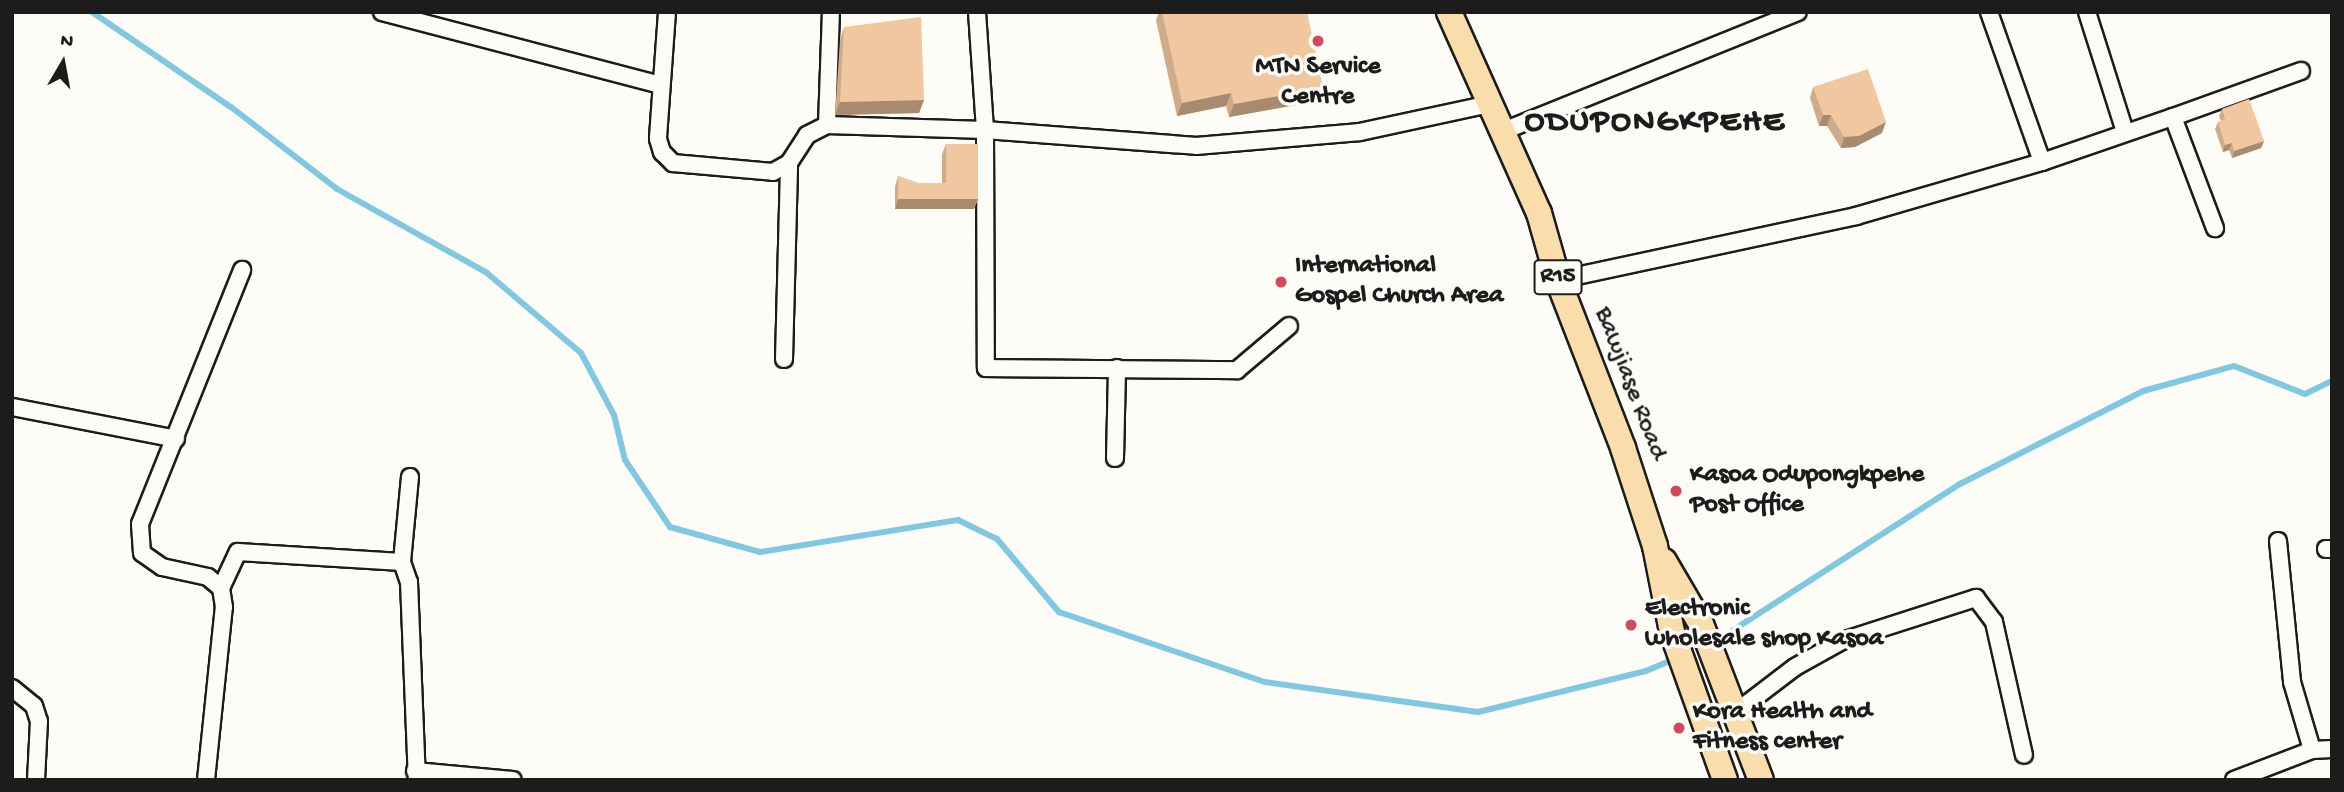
<!DOCTYPE html>
<style>
body{margin:0}
#map{position:relative;width:2344px;height:792px;overflow:hidden;background:#fdfcf7;font-family:"Gochi Hand",sans-serif}
div>[style]{position:absolute}
.stream>*{height:6px;margin:-3px;padding:0 3px;transform-origin:3px;border-radius:3px;background:#80c7e1}
.roads{filter:drop-shadow(2px 0 #1c1c1c) drop-shadow(-2px 0 #1c1c1c) drop-shadow(0 2px #1c1c1c) drop-shadow(0 -2px #1c1c1c)}
.minor>*{height:16px;margin:-8px;padding:0 8px;transform-origin:8px;border-radius:8px;background:#fdfcf7}
.primary>*{height:24px;margin:-12px;padding:0 12px;transform-origin:12px;border-radius:12px;background:#f9deab}
.wall>*{inset:0;background:#ceab89}
.shaded-wall>*{inset:0;background:#a88b6f}
.building>*{inset:0;background:#f0c79f}
.dots>*{width:19px;height:19px;translate:-50% -50%;box-sizing:border-box;border:4px solid #fdfcf7;border-radius:50%}
span{translate:-50% -50%;white-space:nowrap;text-align:center;line-height:1.15;-webkit-text-stroke:7px #fdfcf7;paint-order:stroke}
.shield-label span{padding:2px 5px;background:#fdfcf7;border:2px solid;border-radius:5px;-webkit-text-stroke-width:0}
.shield-label{font-size:24px;color:#1c1c1c;font-weight:700}
.poi-label{font-size:26px;color:#1c1c1c;font-weight:700}
.left{translate:0 -50%;text-align:left}
.street-label{font-size:26px;color:#1c1c1c}
.district-label{font-size:33px;color:#1c1c1c;font-weight:700;letter-spacing:2px}
.frame{position:absolute;inset:0;border:14px solid #1c1c1c;pointer-events:none}
.north{position:absolute;left:28px;top:28px;width:70px;height:70px;-webkit-text-stroke:5px #fdfcf7;paint-order:stroke;rotate:10deg;font-size:19px;font-weight:700;line-height:28px;text-align:center;color:#1c1c1c}
.north::after{content:'';display:block;margin:auto;width:24px;height:32px;background:#1c1c1c;clip-path:polygon(50% 0,100% 100%,50% 72%,0 100%)}
</style>
<div id="map">
<div class="stream">
<div style="left:92px;top:12px;width:168px;rotate:34.4deg"></div>
<div style="left:231px;top:107px;width:134px;rotate:37.7deg"></div>
<div style="left:337px;top:189px;width:172px;rotate:29.2deg"></div>
<div style="left:487px;top:273px;width:123px;rotate:40.4deg"></div>
<div style="left:581px;top:353px;width:70px;rotate:62deg"></div>
<div style="left:614px;top:415px;width:46px;rotate:76.3deg"></div>
<div style="left:625px;top:460px;width:81px;rotate:56.1deg"></div>
<div style="left:670px;top:527px;width:93px;rotate:15.5deg"></div>
<div style="left:760px;top:552px;width:201px;rotate:-9.2deg"></div>
<div style="left:958px;top:520px;width:43px;rotate:26deg"></div>
<div style="left:997px;top:539px;width:96px;rotate:49.7deg"></div>
<div style="left:1059px;top:612px;width:218px;rotate:18.8deg"></div>
<div style="left:1265px;top:682px;width:215px;rotate:8deg"></div>
<div style="left:1478px;top:712px;width:173px;rotate:-13.7deg"></div>
<div style="left:1646px;top:671px;width:34px;rotate:-23deg"></div>
<div style="left:1713px;top:643px;width:294px;rotate:-32.8deg"></div>
<div style="left:1960px;top:484px;width:205px;rotate:-26.9deg"></div>
<div style="left:2143px;top:391px;width:94px;rotate:-15.4deg"></div>
<div style="left:2234px;top:366px;width:76px;rotate:21.5deg"></div>
<div style="left:2305px;top:394px;width:30px;rotate:-26deg"></div>
</div>
<div class="roads">
<div class="minor">
<div style="left:382px;top:12px;width:288px;rotate:14.7deg"></div>
<div style="left:667px;top:12px;width:127px;rotate:94.1deg"></div>
<div style="left:658px;top:139px;width:14px;rotate:73deg"></div>
<div style="left:662px;top:152px;width:16px;rotate:45deg"></div>
<div style="left:673px;top:163px;width:100px;rotate:5.1deg"></div>
<div style="left:773px;top:172px;width:18px;rotate:-29deg"></div>
<div style="left:789px;top:163px;width:33px;rotate:-57deg"></div>
<div style="left:807px;top:135px;width:22px;rotate:-27deg"></div>
<div style="left:827px;top:125px;width:158px;rotate:1.8deg"></div>
<div style="left:985px;top:130px;width:212px;rotate:4.3deg"></div>
<div style="left:1196px;top:146px;width:165px;rotate:-4.9deg"></div>
<div style="left:1360px;top:132px;width:133px;rotate:-12.2deg"></div>
<div style="left:977px;top:12px;width:118px;rotate:86.1deg"></div>
<div style="left:985px;top:130px;width:238px;rotate:89.8deg"></div>
<div style="left:986px;top:368px;width:251px;rotate:0.5deg"></div>
<div style="left:1237px;top:370px;width:68px;rotate:-40.2deg"></div>
<div style="left:1989px;top:12px;width:159px;rotate:70.5deg"></div>
<div style="left:2087px;top:12px;width:126px;rotate:72.4deg"></div>
<div style="left:2173px;top:117px;width:136px;rotate:-19.8deg"></div>
<div style="left:827px;top:125px;width:113px;rotate:-88deg"></div>
<div style="left:1501px;top:132px;width:320px;rotate:-22deg"></div>
<div style="left:1558px;top:280px;width:305px;rotate:-12.1deg"></div>
<div style="left:1856px;top:216px;width:194px;rotate:-16.2deg"></div>
<div style="left:2042px;top:162px;width:139px;rotate:-19deg"></div>
<div style="left:2173px;top:117px;width:119px;rotate:69.3deg"></div>
<div style="left:784px;top:359px;width:196px;rotate:-88.5deg"></div>
<div style="left:12px;top:407px;width:167px;rotate:11deg"></div>
<div style="left:1115px;top:458px;width:90px;rotate:-88.7deg"></div>
<div style="left:410px;top:477px;width:85px;rotate:95.4deg"></div>
<div style="left:402px;top:562px;width:21px;rotate:71deg"></div>
<div style="left:409px;top:582px;width:198px;rotate:87.7deg"></div>
<div style="left:2278px;top:541px;width:142px;rotate:84.3deg"></div>
<div style="left:2292px;top:682px;width:71px;rotate:73.6deg"></div>
<div style="left:2326px;top:549px;width:6px"></div>
<div style="left:221px;top:588px;width:40px;rotate:-65deg"></div>
<div style="left:238px;top:552px;width:164px;rotate:3.5deg"></div>
<div style="left:12px;top:688px;width:28px;rotate:39deg"></div>
<div style="left:34px;top:706px;width:16px;rotate:72deg"></div>
<div style="left:39px;top:721px;width:59px;rotate:92.9deg"></div>
<div style="left:1736px;top:712px;width:74px;rotate:-37.3deg"></div>
<div style="left:1795px;top:667px;width:54px;rotate:-29deg"></div>
<div style="left:1842px;top:641px;width:141px;rotate:-17.8deg"></div>
<div style="left:1976px;top:598px;width:30px;rotate:53deg"></div>
<div style="left:1994px;top:622px;width:136px;rotate:77.3deg"></div>
<div style="left:415px;top:771px;width:98px;rotate:5.2deg"></div>
<div style="left:206px;top:780px;width:174px;rotate:-84.1deg"></div>
<div style="left:224px;top:607px;width:19px;rotate:-99deg"></div>
<div style="left:221px;top:588px;width:17px;rotate:-140deg"></div>
<div style="left:208px;top:577px;width:47px;rotate:-167.7deg"></div>
<div style="left:162px;top:567px;width:24px;rotate:-145deg"></div>
<div style="left:142px;top:553px;width:29px;rotate:-94deg"></div>
<div style="left:140px;top:524px;width:274px;rotate:-68.1deg"></div>
<div style="left:2234px;top:780px;width:84px;rotate:-21deg"></div>
<div style="left:2312px;top:750px;width:20px;rotate:-3deg"></div>
</div>
<div class="primary">
<div style="left:1449px;top:12px;width:220px;rotate:65.9deg"></div>
<div style="left:1539px;top:213px;width:70px;rotate:74.2deg"></div>
<div style="left:1558px;top:280px;width:180px;rotate:68.8deg"></div>
<div style="left:1623px;top:448px;width:103px;rotate:71.9deg"></div>
<div style="left:1655px;top:546px;width:88px;rotate:78.8deg"></div>
<div style="left:1672px;top:632px;width:157px;rotate:70.3deg"></div>
<div style="left:1664px;top:561px;width:73px;rotate:59.6deg"></div>
<div style="left:1701px;top:624px;width:167px;rotate:69deg"></div>
</div>
</div>
<div class="wall">
<div style="clip-path:polygon(1159px 12px,1307px 12px,1318px 101px,1229px 117px,1226px 106px,1177px 116px,1156px 20px)"></div>
<div style="clip-path:polygon(844px 27px,924px 100px,919px 113px,835px 115px,840px 40px)"></div>
<div style="clip-path:polygon(1813px 87px,1882px 133px,1855px 147px,1841px 148px,1827px 126px,1819px 126px,1810px 98px)"></div>
<div style="clip-path:polygon(2222px 109px,2264px 141px,2261px 148px,2232px 158px,2229px 150px,2223px 152px,2215px 129px,2218px 122px,2221px 121px,2219px 116px)"></div>
<div style="clip-path:polygon(946px 144px,978px 199px,974px 209px,895px 209px,895px 187px,898px 176px,918px 183px,942px 183px,942px 154px)"></div>
</div>
<div class="shaded-wall">
<div style="clip-path:polygon(1323px 88px,1318px 101px,1229px 117px,1234px 104px)"></div>
<div style="clip-path:polygon(1231px 93px,1226px 106px,1177px 116px,1182px 103px)"></div>
<div style="clip-path:polygon(924px 100px,919px 113px,835px 115px,840px 102px)"></div>
<div style="clip-path:polygon(1823px 115px,1831px 115px,1827px 126px,1819px 126px)"></div>
<div style="clip-path:polygon(1886px 122px,1882px 133px,1855px 147px,1841px 148px,1844px 137px)"></div>
<div style="clip-path:polygon(2264px 141px,2261px 148px,2232px 158px,2234px 151px)"></div>
<div style="clip-path:polygon(2232px 143px,2229px 150px,2223px 152px,2225px 145px)"></div>
<div style="clip-path:polygon(898px 199px,978px 199px,974px 209px,895px 209px)"></div>
</div>
<div class="building">
<div style="clip-path:polygon(1162px 12px,1307px 12px,1323px 88px,1234px 104px,1231px 93px,1182px 103px)"></div>
<div style="clip-path:polygon(921px 17px,924px 100px,840px 102px,844px 27px)"></div>
<div style="clip-path:polygon(1868px 69px,1886px 122px,1859px 136px,1844px 137px,1831px 115px,1823px 115px,1813px 87px)"></div>
<div style="clip-path:polygon(2249px 99px,2264px 141px,2234px 151px,2232px 143px,2225px 145px,2218px 122px,2225px 119px,2222px 109px)"></div>
<div style="clip-path:polygon(946px 144px,978px 144px,978px 199px,898px 199px,898px 176px,918px 183px,946px 183px)"></div>
</div>
<div class="dots">
<div style="left:1318px;top:41px;background:#d1495b"></div>
<div style="left:1281px;top:282px;background:#d1495b"></div>
<div style="left:1676px;top:491px;background:#d1495b"></div>
<div style="left:1631px;top:625px;background:#d1495b"></div>
<div style="left:1679px;top:728px;background:#d1495b"></div>
</div>
<div class="shield-label">
<span style="left:1558px;top:277px">R15</span>
</div>
<div class="poi-label">
<span style="left:1318px;top:83px">MTN Service<br>Centre</span>
<span class="left" style="left:1295px;top:282px">International<br>Gospel Church Area</span>
<span class="left" style="left:1690px;top:491px">Kasoa Odupongkpehe<br>Post Office</span>
<span class="left" style="left:1645px;top:625px">Electronic<br>wholesale shop Kasoa</span>
<span class="left" style="left:1693px;top:728px">Kora Health and<br>Fitness center</span>
</div>
<div class="street-label">
<span style="left:1629px;top:384px;rotate:69deg">Bawjiase Road</span>
</div>
<div class="district-label">
<span style="left:1655px;top:124px">ODUPONGKPEHE</span>
</div>
<div class="frame"></div>
<div class="north">N</div>
</div>
